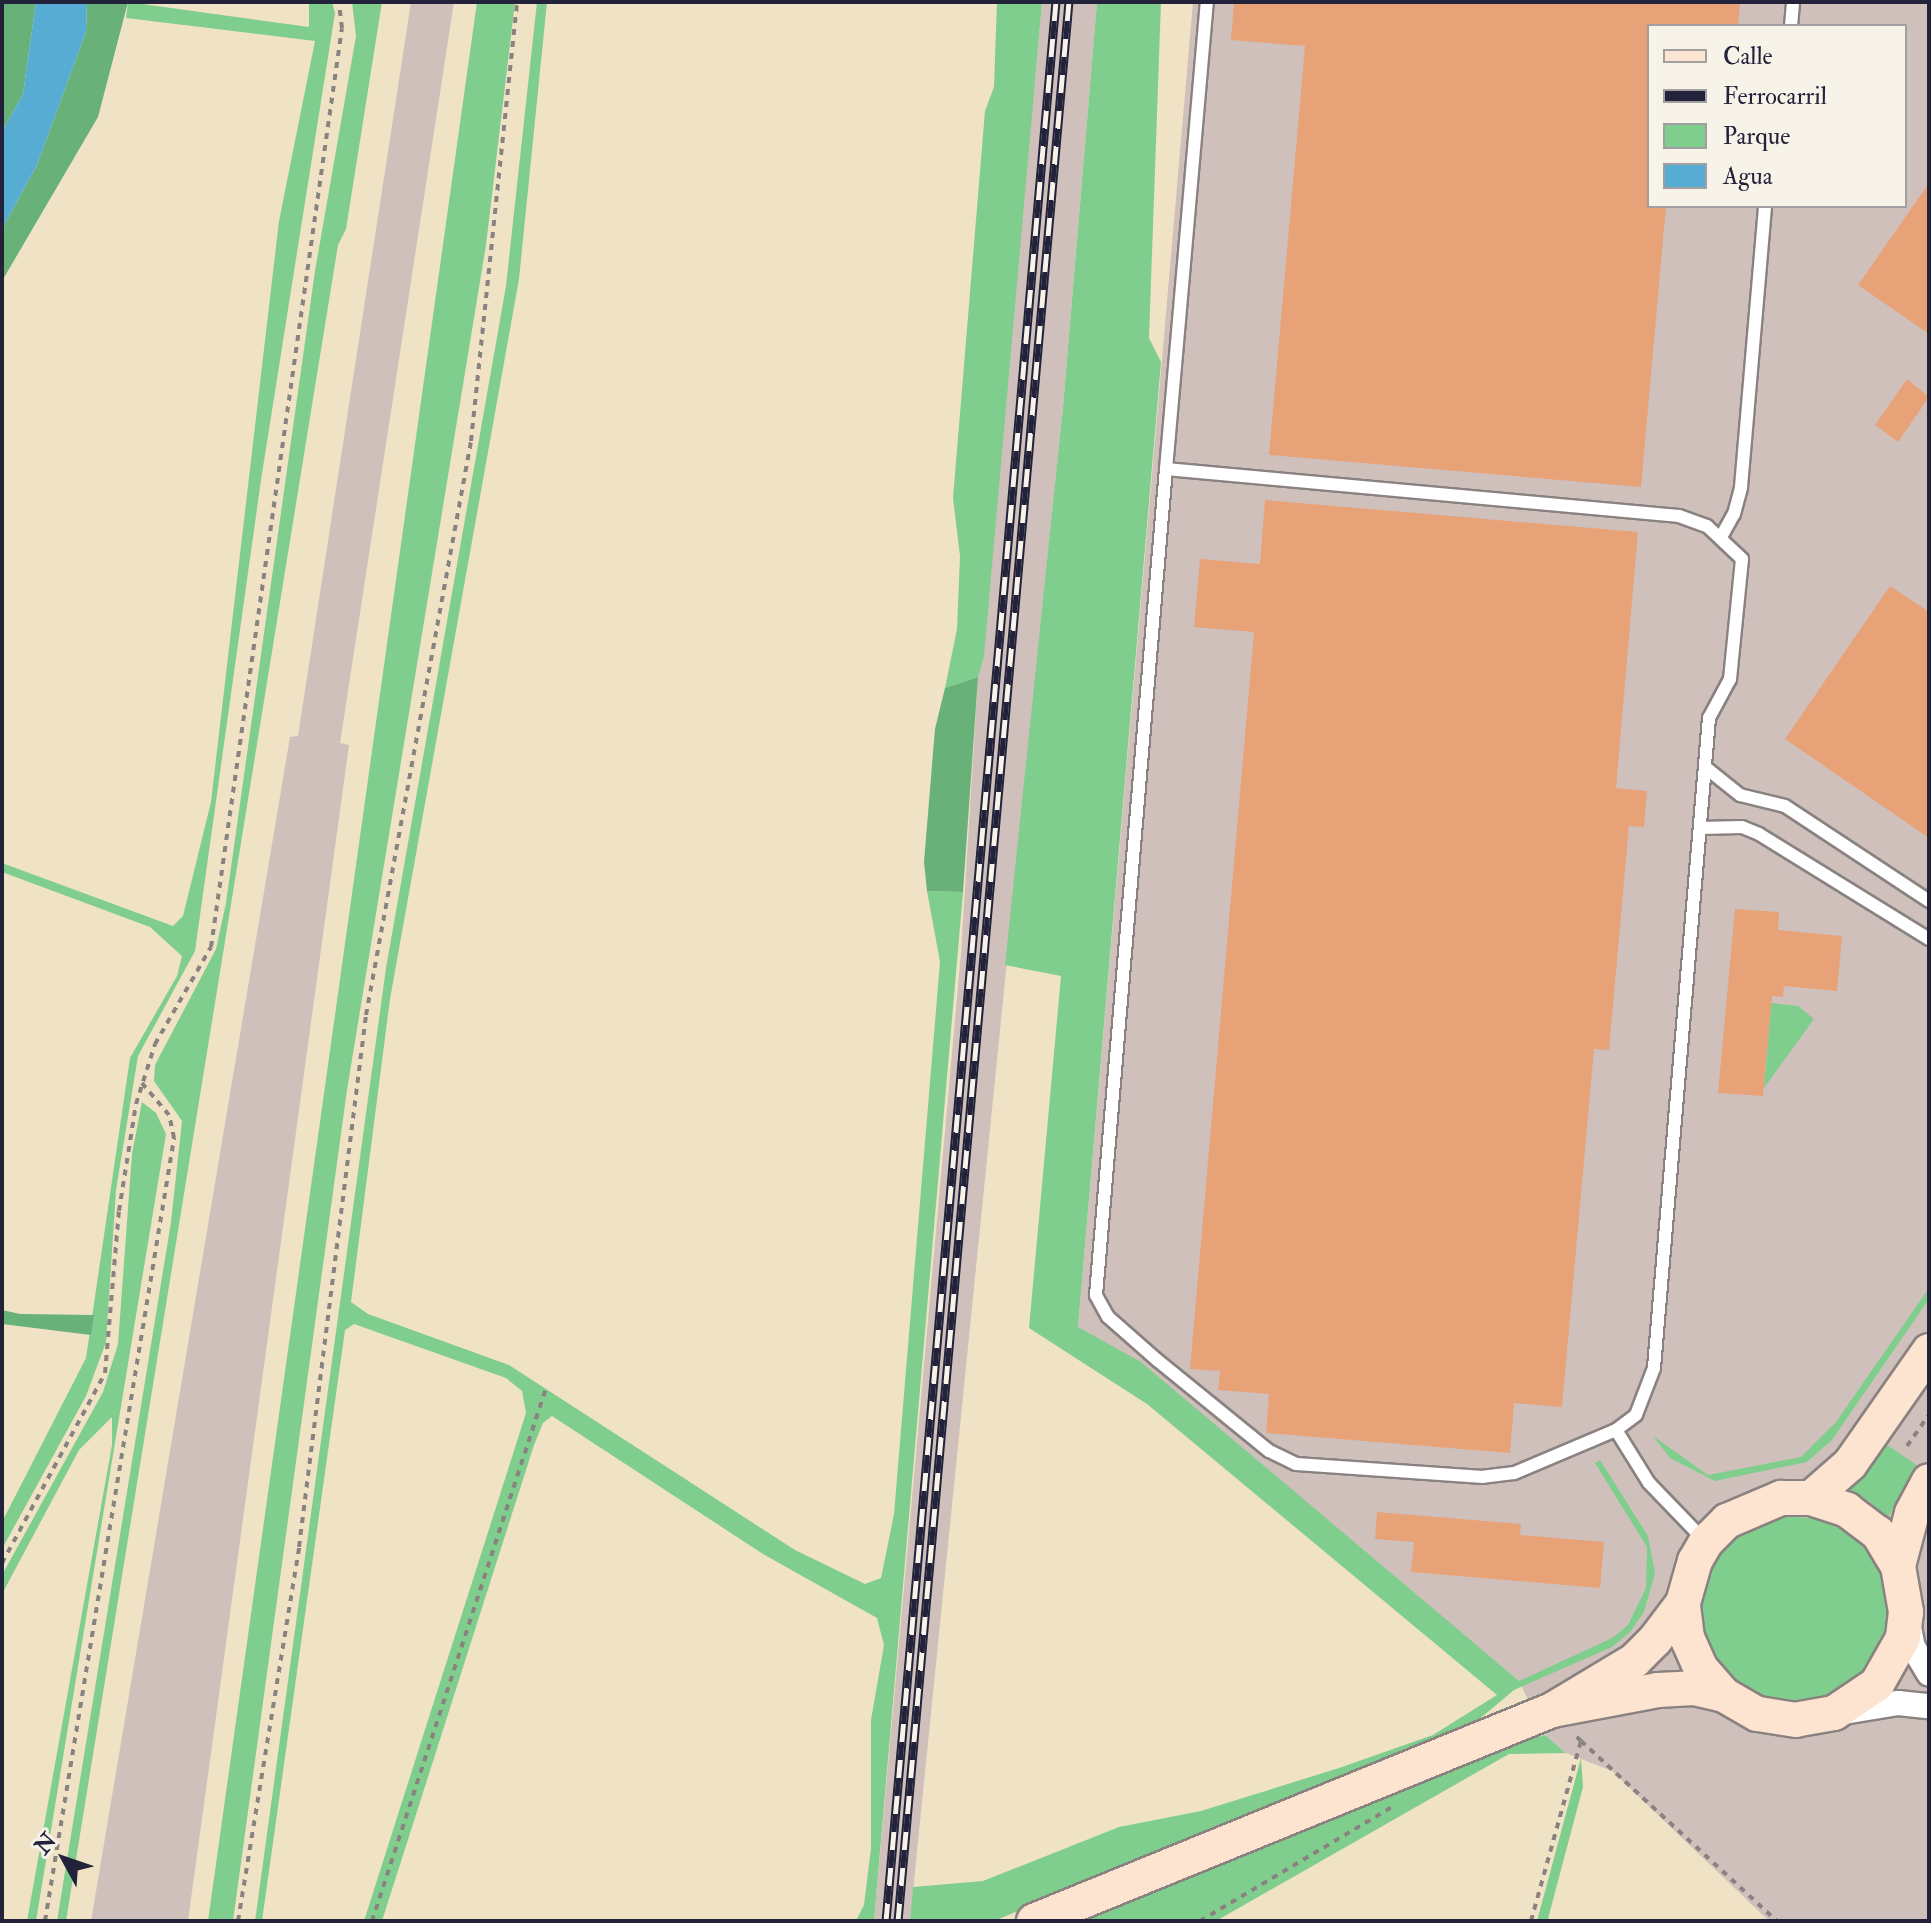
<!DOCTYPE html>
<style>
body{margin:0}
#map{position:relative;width:1931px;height:1923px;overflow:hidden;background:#f0e2c5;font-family:"IM FELL Double Pica",serif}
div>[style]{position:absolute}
.industrial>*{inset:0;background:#d0c0bc}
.green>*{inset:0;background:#80ce8e}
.round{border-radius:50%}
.forest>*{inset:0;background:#68b179}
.water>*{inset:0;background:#57acd3}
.building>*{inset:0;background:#e8a278}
.path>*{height:4px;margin-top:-2px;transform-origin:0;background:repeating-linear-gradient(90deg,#898280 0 6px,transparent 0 12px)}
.roads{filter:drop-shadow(2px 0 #898280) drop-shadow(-2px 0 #898280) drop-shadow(0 2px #898280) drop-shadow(0 -2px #898280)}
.lane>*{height:12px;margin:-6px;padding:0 6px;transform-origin:6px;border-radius:6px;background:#fff}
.street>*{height:24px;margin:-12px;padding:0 12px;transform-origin:12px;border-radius:12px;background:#fff}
.secondary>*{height:34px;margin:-17px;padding:0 17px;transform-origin:17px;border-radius:17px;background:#fde4d1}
.rail>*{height:9px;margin-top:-4.5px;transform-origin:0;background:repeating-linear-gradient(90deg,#f7f3e8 0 18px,#22223b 0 36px);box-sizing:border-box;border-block:2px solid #22223b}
span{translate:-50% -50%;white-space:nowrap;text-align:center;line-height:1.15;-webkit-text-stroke:6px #f7f3e8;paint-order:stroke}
.frame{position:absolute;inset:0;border:4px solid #22223b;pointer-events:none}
.legend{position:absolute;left:1647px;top:24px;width:260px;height:184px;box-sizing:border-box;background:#f7f3e8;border:2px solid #a29fa3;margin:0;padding:10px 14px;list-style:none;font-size:24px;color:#22223b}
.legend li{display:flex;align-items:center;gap:16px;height:40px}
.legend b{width:40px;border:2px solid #a29fa3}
.north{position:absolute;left:24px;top:1819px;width:80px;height:80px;-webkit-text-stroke:6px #f7f3e8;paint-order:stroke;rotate:310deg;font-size:22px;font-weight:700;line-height:32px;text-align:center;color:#22223b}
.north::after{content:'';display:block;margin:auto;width:28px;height:36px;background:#22223b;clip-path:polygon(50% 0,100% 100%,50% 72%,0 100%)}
</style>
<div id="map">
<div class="industrial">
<div style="clip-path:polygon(411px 2px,454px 2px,340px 743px,349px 745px,188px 1921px,91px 1921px,290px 737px,298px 736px)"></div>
<div style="clip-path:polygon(1042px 2px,1097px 2px,1063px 407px,910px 1921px,874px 1921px,961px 953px,978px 677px)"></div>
<div style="clip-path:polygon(evenodd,1193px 2px,1929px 2px,1929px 1921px,1769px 1921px,1612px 1771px,1566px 1753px,1545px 1735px,1519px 1681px,1078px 1327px,1193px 2px,1649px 26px,1905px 26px,1905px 206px,1649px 206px,1649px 26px)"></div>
</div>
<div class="green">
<div style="clip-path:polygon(128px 2px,309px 27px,309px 2px,332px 2px,335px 13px,261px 480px,195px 951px,138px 1056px,116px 1190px,106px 1342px,86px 1396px,2px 1549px,2px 1522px,86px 1358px,130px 1058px,177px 976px,182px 956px,150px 927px,2px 872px,2px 863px,173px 926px,183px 916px,211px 802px,279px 221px,315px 41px,126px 18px)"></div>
<div style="clip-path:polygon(352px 2px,382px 2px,346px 229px,338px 245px,66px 1921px,57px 1921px,171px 1222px,182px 1121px,154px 1081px,155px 1065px,216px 949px,226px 903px,315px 271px,356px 36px)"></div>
<div style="clip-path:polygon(477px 2px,515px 2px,486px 245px,347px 1090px,233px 1921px,208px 1921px)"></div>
<div style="clip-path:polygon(537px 2px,547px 2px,519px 279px,390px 999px,351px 1302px,368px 1314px,509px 1365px,795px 1550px,865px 1584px,881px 1578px,894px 1514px,940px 962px,927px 891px,963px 892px,874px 1921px,856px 1921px,864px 1905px,871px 1848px,871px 1720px,884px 1645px,877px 1618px,763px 1554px,552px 1416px,543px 1423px,534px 1445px,382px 1921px,364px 1921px,526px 1413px,522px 1391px,506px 1378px,354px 1324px,345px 1330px,262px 1921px,255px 1921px,386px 968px,506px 286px)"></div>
<div style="clip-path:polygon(997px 2px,1042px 2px,984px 656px,978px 677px,945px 688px,957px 629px,960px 556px,953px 498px,985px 111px,994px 87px)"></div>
<div style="clip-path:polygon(1097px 2px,1161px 2px,1149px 338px,1161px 362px,1078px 1327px,1141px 1362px,1519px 1681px,1612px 1638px,1628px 1625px,1646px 1588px,1647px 1547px,1595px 1463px,1600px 1460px,1648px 1536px,1655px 1573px,1644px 1612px,1630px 1632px,1612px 1647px,1514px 1690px,1477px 1721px,994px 1921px,910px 1921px,913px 1887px,983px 1881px,1119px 1827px,1201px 1811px,1339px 1768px,1433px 1735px,1497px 1695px,1147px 1404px,1029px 1328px,1061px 976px,1005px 965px,1063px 407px)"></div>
<div style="clip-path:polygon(1771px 1003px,1798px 1006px,1814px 1019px,1764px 1088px)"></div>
<div style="clip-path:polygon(142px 1102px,156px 1113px,166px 1134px,36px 1921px,27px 1921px,112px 1445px,112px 1417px,79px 1450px,2px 1594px,2px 1575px,103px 1392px,118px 1344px,132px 1154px)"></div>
<div style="clip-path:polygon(1929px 1288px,1929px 1299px,1832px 1440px,1807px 1462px,1715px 1481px,1670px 1458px,1653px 1436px,1708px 1475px,1801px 1457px,1836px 1422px)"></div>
<div style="clip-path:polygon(1883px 1442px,1918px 1466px,1887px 1519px,1869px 1501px,1844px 1491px)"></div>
<div class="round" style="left:1700px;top:1517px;width:188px;height:188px"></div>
<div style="clip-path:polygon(1545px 1735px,1566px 1753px,1509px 1754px,1216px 1921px,1063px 1921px,1464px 1756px)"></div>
<div style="clip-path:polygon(1581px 1758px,1583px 1787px,1549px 1915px,1548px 1921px,1537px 1921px)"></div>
</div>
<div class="forest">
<div style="clip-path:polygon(2px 2px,36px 2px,23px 94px,2px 132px)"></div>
<div style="clip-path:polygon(87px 2px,128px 2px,98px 117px,2px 281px,2px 229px,37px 165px,86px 32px)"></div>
<div style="clip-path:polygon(978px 677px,963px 892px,927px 891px,924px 862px,935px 729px,945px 688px)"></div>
<div style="clip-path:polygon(2px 1310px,20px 1314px,94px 1315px,91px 1335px,2px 1324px)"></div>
</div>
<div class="water">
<div style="clip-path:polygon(36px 2px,87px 2px,86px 32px,37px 165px,2px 229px,2px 132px,23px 94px)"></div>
</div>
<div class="building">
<div style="clip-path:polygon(1234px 2px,1740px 2px,1738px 26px,1649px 26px,1649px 206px,1666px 206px,1641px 487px,1269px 455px,1305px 46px,1231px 40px)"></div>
<div style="clip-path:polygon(1929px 183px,1929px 334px,1858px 285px)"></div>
<div style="clip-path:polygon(1907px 379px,1929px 397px,1898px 442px,1875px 425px)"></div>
<div style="clip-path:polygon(1265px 500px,1638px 532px,1616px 788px,1647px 791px,1644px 827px,1629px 826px,1609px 1050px,1594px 1049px,1562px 1407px,1514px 1403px,1510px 1453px,1266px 1433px,1269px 1394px,1218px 1390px,1220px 1371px,1190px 1369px,1254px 632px,1194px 627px,1200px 559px,1260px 564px)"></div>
<div style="clip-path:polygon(1890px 586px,1929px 612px,1929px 838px,1785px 739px)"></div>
<div style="clip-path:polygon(1735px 909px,1779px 912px,1778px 930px,1842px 936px,1837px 991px,1784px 986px,1783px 997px,1772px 996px,1763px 1096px,1718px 1093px)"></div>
<div style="clip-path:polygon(1377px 1512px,1521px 1524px,1520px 1535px,1604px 1542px,1600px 1588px,1411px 1572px,1414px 1542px,1375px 1539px)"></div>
</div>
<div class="path">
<div style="left:1907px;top:1446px;width:39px;rotate:-55deg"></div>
<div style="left:2px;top:1563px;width:216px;rotate:-61.5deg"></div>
<div style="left:105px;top:1373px;width:163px;rotate:-85.1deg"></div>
<div style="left:119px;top:1211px;width:108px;rotate:-81deg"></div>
<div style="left:136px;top:1104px;width:63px;rotate:-72.4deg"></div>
<div style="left:155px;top:1044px;width:112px;rotate:-60deg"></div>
<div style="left:211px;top:947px;width:928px;rotate:-81.89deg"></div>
<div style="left:342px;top:28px;width:26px;rotate:-97deg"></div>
<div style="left:1581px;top:1741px;width:266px;rotate:42.6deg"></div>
<div style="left:45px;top:1921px;width:794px;rotate:-80.64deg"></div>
<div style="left:174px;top:1138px;width:24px;rotate:-102deg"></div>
<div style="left:169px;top:1115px;width:42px;rotate:-130.2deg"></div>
<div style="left:238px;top:1921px;width:379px;rotate:-80.7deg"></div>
<div style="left:299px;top:1547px;width:536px;rotate:-82.82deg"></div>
<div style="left:366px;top:1015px;width:584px;rotate:-79.63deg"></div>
<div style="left:471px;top:441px;width:441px;rotate:-84deg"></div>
<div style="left:372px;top:1921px;width:558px;rotate:-71.92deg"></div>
<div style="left:1200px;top:1921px;width:226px;rotate:-30.7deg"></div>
<div style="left:1531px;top:1921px;width:187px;rotate:-74.5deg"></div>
<div style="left:1581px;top:1741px;width:11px;rotate:-135deg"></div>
</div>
<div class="roads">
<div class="lane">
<div style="left:1791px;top:26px;width:24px;rotate:-85deg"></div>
<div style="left:1166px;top:469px;width:515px;rotate:5.23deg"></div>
<div style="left:1679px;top:516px;width:30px;rotate:20deg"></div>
<div style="left:1707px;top:526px;width:48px;rotate:43.3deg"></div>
<div style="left:1742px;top:559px;width:121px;rotate:95.7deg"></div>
<div style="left:1730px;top:679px;width:44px;rotate:118.3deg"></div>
<div style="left:1709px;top:718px;width:652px;rotate:94.84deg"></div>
<div style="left:1654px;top:1368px;width:50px;rotate:111deg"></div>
<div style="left:1636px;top:1415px;width:25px;rotate:143deg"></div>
<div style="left:1616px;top:1430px;width:111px;rotate:157.1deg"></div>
<div style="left:1514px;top:1473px;width:31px;rotate:173deg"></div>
<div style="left:1483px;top:1477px;width:187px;rotate:-176deg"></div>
<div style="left:1296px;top:1464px;width:30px;rotate:-154deg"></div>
<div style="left:1269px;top:1451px;width:144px;rotate:-140.9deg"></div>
<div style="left:1157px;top:1360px;width:65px;rotate:-138.7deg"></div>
<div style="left:1108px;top:1317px;width:25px;rotate:-119deg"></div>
<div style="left:1096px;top:1295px;width:829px;rotate:-85.16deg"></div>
<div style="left:1166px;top:469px;width:469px;rotate:-85deg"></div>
<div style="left:1721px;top:537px;width:26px;rotate:-61deg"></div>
<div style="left:1734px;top:514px;width:28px;rotate:-75deg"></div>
<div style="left:1741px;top:487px;width:282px;rotate:-85.1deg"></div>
<div style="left:1705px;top:767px;width:45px;rotate:38.7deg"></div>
<div style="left:1740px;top:795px;width:46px;rotate:13.7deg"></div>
<div style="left:1785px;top:806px;width:173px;rotate:33.4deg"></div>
<div style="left:1700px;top:828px;width:42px;rotate:-1.4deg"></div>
<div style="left:1742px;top:827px;width:18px;rotate:22deg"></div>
<div style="left:1759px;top:834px;width:200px;rotate:31.7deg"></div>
<div style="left:1616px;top:1430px;width:62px;rotate:58.1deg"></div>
<div style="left:1649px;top:1483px;width:82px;rotate:46deg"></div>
</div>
<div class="street">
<div style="left:1908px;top:1622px;width:25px;rotate:79deg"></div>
<div style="left:1913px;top:1647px;width:31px;rotate:59deg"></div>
<div style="left:1844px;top:1712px;width:55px;rotate:-9.5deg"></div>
<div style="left:1898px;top:1703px;width:31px;rotate:6deg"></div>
</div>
<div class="secondary">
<div style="left:1811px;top:1498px;width:52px;rotate:-41.1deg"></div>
<div style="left:1850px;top:1464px;width:138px;rotate:-55deg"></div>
<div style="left:1898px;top:1566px;width:55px;rotate:-75.2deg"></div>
<div style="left:1912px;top:1513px;width:36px;rotate:-62deg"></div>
<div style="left:1552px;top:1710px;width:96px;rotate:-30.9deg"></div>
<div style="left:1634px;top:1661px;width:30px;rotate:-45deg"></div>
<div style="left:1655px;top:1640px;width:46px;rotate:-52.9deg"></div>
<div style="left:1683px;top:1603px;width:44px;rotate:-74.1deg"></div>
<div style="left:1695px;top:1561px;width:22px;rotate:-60deg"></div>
<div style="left:1706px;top:1542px;width:30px;rotate:-45deg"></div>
<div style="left:1727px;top:1521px;width:59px;rotate:-23.1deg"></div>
<div style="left:1781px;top:1498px;width:30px"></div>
<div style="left:1811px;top:1498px;width:38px;rotate:18deg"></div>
<div style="left:1847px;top:1510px;width:39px;rotate:37deg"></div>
<div style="left:1878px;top:1533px;width:39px;rotate:59deg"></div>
<div style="left:1898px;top:1566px;width:47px;rotate:80.1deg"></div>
<div style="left:1906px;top:1612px;width:26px;rotate:97deg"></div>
<div style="left:1903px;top:1638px;width:53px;rotate:119.5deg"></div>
<div style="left:1877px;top:1684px;width:52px;rotate:146deg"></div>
<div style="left:1834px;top:1713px;width:39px;rotate:170deg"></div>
<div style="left:1796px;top:1720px;width:39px;rotate:-171deg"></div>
<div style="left:1757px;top:1714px;width:38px;rotate:-150deg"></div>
<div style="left:1724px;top:1695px;width:35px;rotate:-131deg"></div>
<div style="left:1701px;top:1669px;width:34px;rotate:-114deg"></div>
<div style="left:1687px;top:1638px;width:35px;rotate:-97deg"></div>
<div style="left:1034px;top:1921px;width:559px;rotate:-22.16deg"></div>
<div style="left:1552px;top:1710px;width:108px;rotate:-10.7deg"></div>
<div style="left:1658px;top:1690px;width:36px;rotate:-3deg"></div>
<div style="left:1694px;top:1688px;width:31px;rotate:13deg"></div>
</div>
</div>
<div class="rail">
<div style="left:886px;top:1921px;width:1927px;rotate:-84.94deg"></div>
<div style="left:898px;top:1921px;width:1927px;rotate:-84.91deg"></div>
</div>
<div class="frame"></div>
<ul class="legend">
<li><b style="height:10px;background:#fde4d1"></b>Calle</li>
<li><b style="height:10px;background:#22223b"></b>Ferrocarril</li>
<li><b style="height:22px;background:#80ce8e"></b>Parque</li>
<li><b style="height:22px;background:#57acd3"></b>Agua</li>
</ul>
<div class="north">N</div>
</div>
